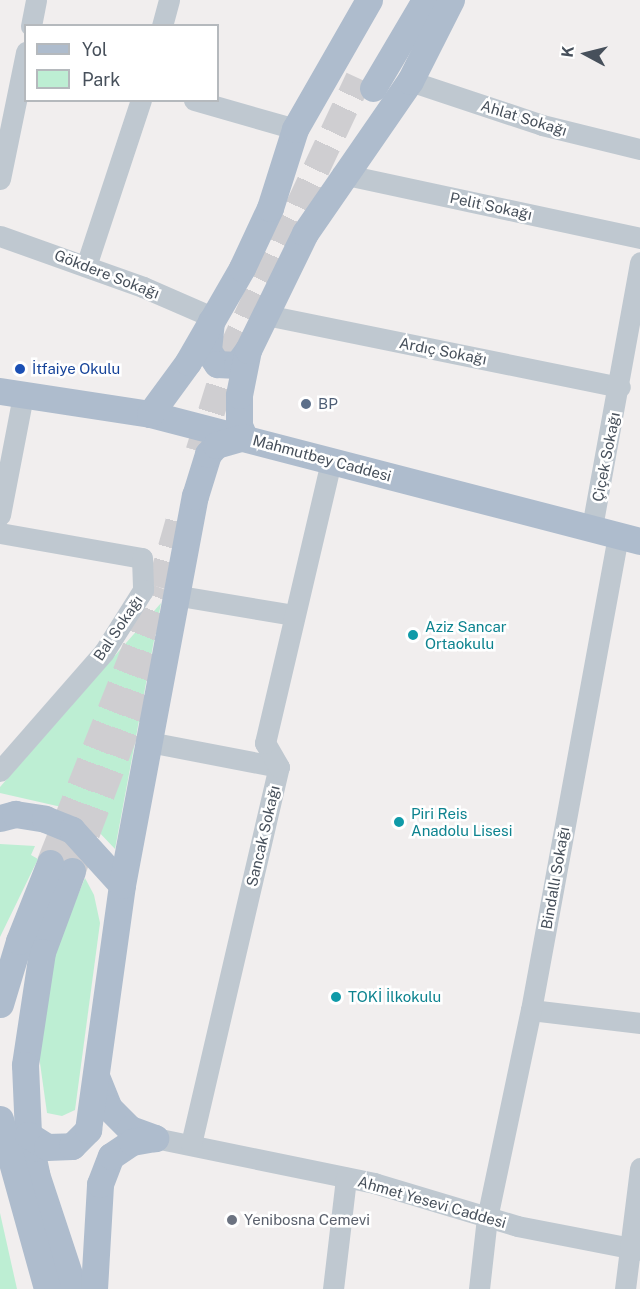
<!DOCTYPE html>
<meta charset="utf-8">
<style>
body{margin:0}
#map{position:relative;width:640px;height:1289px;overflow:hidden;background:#f1eeee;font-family:"Public Sans",sans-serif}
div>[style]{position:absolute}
.green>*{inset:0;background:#bdeed3}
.major-tunnel>*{height:27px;margin-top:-13.5px;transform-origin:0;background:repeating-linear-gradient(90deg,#cfced1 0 27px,transparent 0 41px)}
.minor>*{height:21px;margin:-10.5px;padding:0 10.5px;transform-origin:10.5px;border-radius:10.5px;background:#bfc8d0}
.major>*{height:27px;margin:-13.5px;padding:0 13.5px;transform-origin:13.5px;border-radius:13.5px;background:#aebccd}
.dots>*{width:16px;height:16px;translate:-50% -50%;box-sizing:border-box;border:3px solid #fff;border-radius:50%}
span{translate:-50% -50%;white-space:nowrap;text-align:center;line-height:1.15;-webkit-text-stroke:5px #fff;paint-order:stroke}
.street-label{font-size:15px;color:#47505b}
.transit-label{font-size:15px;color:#164399}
.left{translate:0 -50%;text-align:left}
.service-label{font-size:15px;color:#4e5e75}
.culture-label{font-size:15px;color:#0d838f}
.worship-label{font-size:15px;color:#5b616d}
.legend{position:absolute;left:24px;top:24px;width:195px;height:78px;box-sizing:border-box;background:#fff;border:2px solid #b5b9bd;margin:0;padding:8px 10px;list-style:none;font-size:18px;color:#47505b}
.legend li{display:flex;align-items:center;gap:12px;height:30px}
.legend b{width:30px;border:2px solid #b5b9bd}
.north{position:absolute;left:556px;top:24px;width:60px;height:60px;-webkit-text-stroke:4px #fff;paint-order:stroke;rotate:277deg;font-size:16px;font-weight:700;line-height:24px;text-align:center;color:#47505b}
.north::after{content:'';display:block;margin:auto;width:21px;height:27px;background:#47505b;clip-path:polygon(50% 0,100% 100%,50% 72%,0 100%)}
</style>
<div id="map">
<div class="green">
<div style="clip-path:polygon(161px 603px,115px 849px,79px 811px,0 793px,0 787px)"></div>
<div style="clip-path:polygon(0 844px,35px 846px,31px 855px,38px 859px,0 937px)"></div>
<div style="clip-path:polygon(85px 878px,94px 895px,100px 923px,75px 1110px,62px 1116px,47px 1113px,38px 1049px,52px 956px)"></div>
<div style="clip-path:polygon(0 1213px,17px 1289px,0 1289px)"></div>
</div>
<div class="major-tunnel">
<div style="left:199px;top:451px;width:101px;rotate:-72.6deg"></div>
<div style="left:229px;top:355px;width:306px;rotate:-64.9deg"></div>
<div style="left:50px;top:863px;width:297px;rotate:-68.3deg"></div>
<div style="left:160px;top:587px;width:76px;rotate:-74deg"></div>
<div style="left:72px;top:871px;width:250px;rotate:-69.2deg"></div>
</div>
<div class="minor">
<div style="left:31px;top:26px;width:26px;rotate:-79deg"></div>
<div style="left:162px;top:26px;width:27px;rotate:-75deg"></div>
<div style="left:410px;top:81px;width:139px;rotate:18.4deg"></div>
<div style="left:542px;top:125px;width:101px;rotate:13.8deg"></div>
<div style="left:194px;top:100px;width:105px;rotate:16deg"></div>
<div style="left:342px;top:174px;width:305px;rotate:12.1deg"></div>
<div style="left:0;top:179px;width:130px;rotate:-78.4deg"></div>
<div style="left:0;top:236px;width:152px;rotate:19.6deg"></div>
<div style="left:143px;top:287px;width:75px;rotate:23.5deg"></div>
<div style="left:86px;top:266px;width:175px;rotate:-71.7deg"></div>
<div style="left:266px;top:315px;width:361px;rotate:11.5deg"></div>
<div style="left:0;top:515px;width:122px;rotate:-79.1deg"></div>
<div style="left:592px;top:527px;width:269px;rotate:-79.7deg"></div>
<div style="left:0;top:533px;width:144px;rotate:10deg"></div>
<div style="left:142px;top:558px;width:32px;rotate:88deg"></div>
<div style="left:143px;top:590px;width:73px;rotate:122.2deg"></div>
<div style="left:104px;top:652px;width:158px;rotate:131.2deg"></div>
<div style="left:174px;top:595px;width:122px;rotate:9.5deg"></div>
<div style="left:149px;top:742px;width:132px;rotate:10.9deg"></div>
<div style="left:531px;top:1010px;width:110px;rotate:6.8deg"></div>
<div style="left:155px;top:1138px;width:224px;rotate:11.6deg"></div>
<div style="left:374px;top:1183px;width:149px;rotate:16.7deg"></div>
<div style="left:517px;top:1226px;width:125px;rotate:11deg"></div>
<div style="left:191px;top:1144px;width:387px;rotate:-76.9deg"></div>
<div style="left:279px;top:767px;width:28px;rotate:-120deg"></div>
<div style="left:265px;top:743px;width:290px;rotate:-76.8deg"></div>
<div style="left:333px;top:1289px;width:112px;rotate:-83.3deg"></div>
<div style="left:479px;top:1289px;width:71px;rotate:-83.6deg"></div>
<div style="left:487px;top:1218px;width:213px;rotate:-78.1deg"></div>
<div style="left:531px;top:1010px;width:482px;rotate:-79.6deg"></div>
<div style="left:625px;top:1289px;width:122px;rotate:-82.9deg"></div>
</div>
<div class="major">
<div style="left:373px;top:88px;width:102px;rotate:-59.4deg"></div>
<div style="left:211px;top:321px;width:30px;rotate:96deg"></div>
<div style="left:208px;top:351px;width:16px;rotate:55deg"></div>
<div style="left:217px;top:364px;width:20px;rotate:3deg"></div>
<div style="left:237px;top:365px;width:19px;rotate:-54deg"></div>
<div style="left:0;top:391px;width:152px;rotate:8.7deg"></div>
<div style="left:150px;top:414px;width:506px;rotate:14.53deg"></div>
<div style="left:150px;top:414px;width:64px;rotate:-53.8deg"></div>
<div style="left:188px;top:362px;width:108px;rotate:-60.1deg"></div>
<div style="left:242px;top:268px;width:66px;rotate:-65deg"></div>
<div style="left:270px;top:208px;width:83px;rotate:-72.4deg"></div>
<div style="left:295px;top:129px;width:149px;rotate:-60.2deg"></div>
<div style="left:244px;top:437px;width:13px;rotate:-113deg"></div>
<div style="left:239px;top:425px;width:30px;rotate:-90deg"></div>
<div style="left:239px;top:395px;width:46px;rotate:-78.7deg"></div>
<div style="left:248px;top:350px;width:130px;rotate:-64deg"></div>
<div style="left:305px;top:233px;width:185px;rotate:-55.4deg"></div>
<div style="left:410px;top:81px;width:91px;rotate:-63.2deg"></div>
<div style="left:0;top:818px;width:16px;rotate:-15deg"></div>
<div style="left:15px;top:814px;width:30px;rotate:9deg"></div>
<div style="left:45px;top:819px;width:29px;rotate:22deg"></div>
<div style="left:72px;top:830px;width:74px;rotate:47.7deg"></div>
<div style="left:72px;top:871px;width:86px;rotate:110.3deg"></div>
<div style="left:42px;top:952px;width:114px;rotate:98.6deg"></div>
<div style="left:25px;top:1065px;width:70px;rotate:87.5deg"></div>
<div style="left:28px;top:1135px;width:40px;rotate:78deg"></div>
<div style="left:36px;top:1174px;width:121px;rotate:71.7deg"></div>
<div style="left:0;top:1004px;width:66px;rotate:-73.2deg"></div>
<div style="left:19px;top:941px;width:84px;rotate:-68.3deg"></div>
<div style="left:96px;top:1076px;width:35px;rotate:68deg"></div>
<div style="left:109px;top:1108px;width:30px;rotate:45deg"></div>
<div style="left:130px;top:1129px;width:27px;rotate:20deg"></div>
<div style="left:0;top:1119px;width:176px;rotate:74.5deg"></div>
<div style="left:28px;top:1135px;width:22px;rotate:32deg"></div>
<div style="left:47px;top:1147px;width:25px;rotate:-2deg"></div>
<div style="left:72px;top:1146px;width:23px;rotate:-45deg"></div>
<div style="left:88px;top:1130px;width:247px;rotate:-82.1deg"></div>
<div style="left:122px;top:885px;width:396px;rotate:-79.4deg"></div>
<div style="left:195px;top:496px;width:44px;rotate:-72.8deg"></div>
<div style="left:208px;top:454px;width:12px;rotate:-48deg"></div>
<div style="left:216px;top:445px;width:29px;rotate:-16deg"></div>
<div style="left:94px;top:1289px;width:105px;rotate:-86.7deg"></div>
<div style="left:100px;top:1184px;width:30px;rotate:-69deg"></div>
<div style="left:111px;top:1156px;width:25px;rotate:-34deg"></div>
<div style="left:132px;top:1142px;width:23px;rotate:-10deg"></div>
</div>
<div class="dots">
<div style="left:20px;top:369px;background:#1a4fb4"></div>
<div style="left:306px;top:404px;background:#5c6f8a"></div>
<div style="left:413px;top:635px;background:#0f9aa8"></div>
<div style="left:399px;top:822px;background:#0f9aa8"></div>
<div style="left:336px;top:997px;background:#0f9aa8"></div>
<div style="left:232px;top:1220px;background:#6b7280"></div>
</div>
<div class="street-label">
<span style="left:524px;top:118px;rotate:17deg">Ahlat Sokağı</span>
<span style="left:491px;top:206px;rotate:12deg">Pelit Sokağı</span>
<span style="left:107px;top:274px;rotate:21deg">Gökdere Sokağı</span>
<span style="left:443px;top:351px;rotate:11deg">Ardıç Sokağı</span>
<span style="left:606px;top:457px;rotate:-79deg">Çiçek Sokağı</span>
<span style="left:322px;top:458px;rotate:15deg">Mahmutbey Caddesi</span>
<span style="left:118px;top:628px;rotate:-56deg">Bal Sokağı</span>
<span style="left:263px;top:836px;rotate:-77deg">Sancak Sokağı</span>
<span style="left:555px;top:878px;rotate:-80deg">Bindallı Sokağı</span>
<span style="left:432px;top:1202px;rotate:16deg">Ahmet Yesevi Caddesi</span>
</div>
<div class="transit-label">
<span class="left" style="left:32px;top:369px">İtfaiye Okulu</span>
</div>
<div class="service-label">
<span class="left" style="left:318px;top:404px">BP</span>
</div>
<div class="culture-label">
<span class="left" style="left:425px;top:635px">Aziz Sancar<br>Ortaokulu</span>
<span class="left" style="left:411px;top:822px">Piri Reis<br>Anadolu Lisesi</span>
<span class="left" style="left:348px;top:997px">TOKİ İlkokulu</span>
</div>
<div class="worship-label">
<span class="left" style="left:244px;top:1220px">Yenibosna Cemevi</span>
</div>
<ul class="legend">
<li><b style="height:8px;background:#aebccd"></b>Yol</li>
<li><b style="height:16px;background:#bdeed3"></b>Park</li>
</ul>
<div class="north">K</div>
</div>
